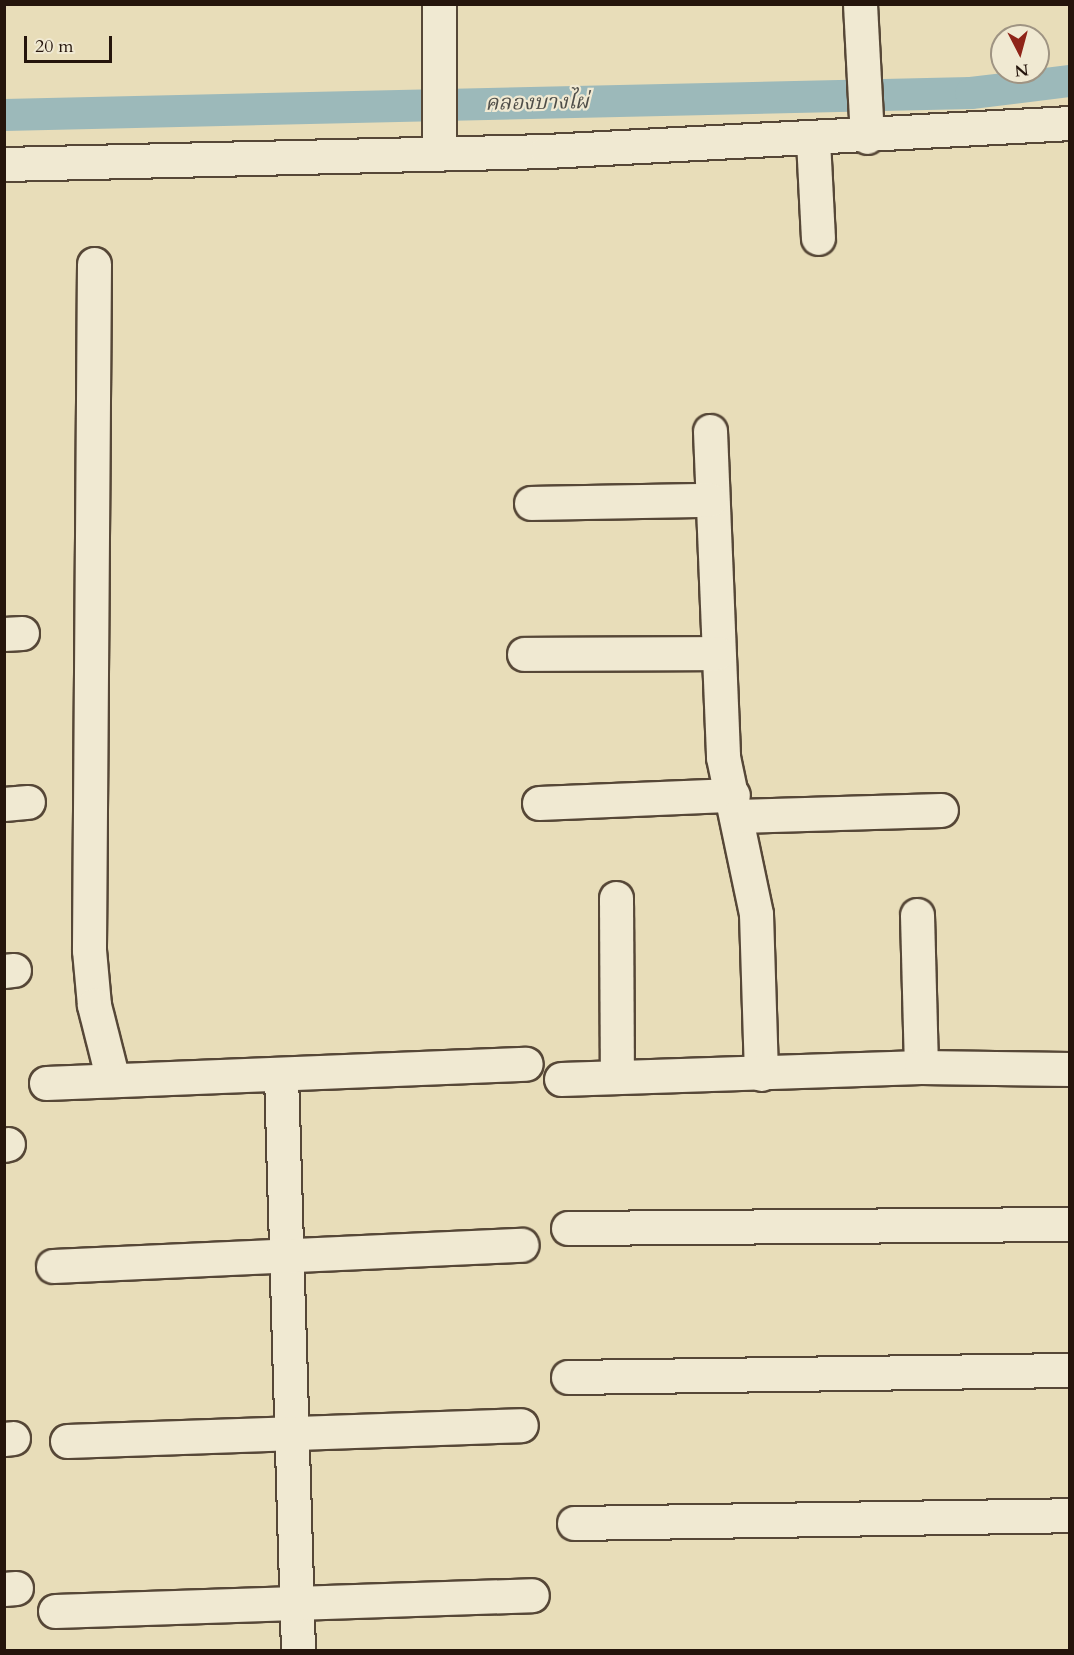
<!DOCTYPE html>
<meta charset="utf-8">
<style>
body{margin:0}
#map{position:relative;width:1074px;height:1655px;overflow:hidden;background:#e8ddb9;font-family:Cardo,"Noto Serif Thai",serif}
div>[style]{position:absolute}
.canal>*{height:32px;margin:-16px;padding:0 16px;transform-origin:16px;border-radius:16px;background:#9cb9ba}
.roads{filter:drop-shadow(2px 0 #564737) drop-shadow(-2px 0 #564737) drop-shadow(0 2px #564737) drop-shadow(0 -2px #564737)}
.minor>*{height:33px;margin:-16.5px;padding:0 16.5px;transform-origin:16.5px;border-radius:16.5px;background:#f0e9d2}
span{translate:-50% -50%;white-space:nowrap;text-align:center;line-height:1.15;-webkit-text-stroke:4.5px #f0e9d2;paint-order:stroke}
.water-label{font-size:21px;color:#4f4e49;font-style:italic}
.frame{position:absolute;inset:0;border:6px solid #25150c;pointer-events:none}
.north{position:absolute;left:990px;top:24px;width:60px;height:60px;box-sizing:border-box;background:#f0e9d2;border:2px solid #9f9483;border-radius:50%;rotate:174deg;font-size:16px;font-weight:700;line-height:24px;text-align:center;color:#25150c}
.north::after{content:'';display:block;margin:auto;width:21px;height:27px;background:#8f2418;clip-path:polygon(50% 0,100% 100%,50% 72%,0 100%)}
.scale{position:absolute;left:24px;top:36px;width:88px;height:27px;box-sizing:border-box;border:3px solid #25150c;border-top:0;padding-left:8px;font-size:18px;line-height:21px;white-space:nowrap;color:#25150c;-webkit-text-stroke:4px #f0e9d2;paint-order:stroke}
</style>
<div id="map">
<div class="canal">
<div style="left:4px;top:115px;width:967px;rotate:-1.3deg"></div>
<div style="left:971px;top:93px;width:100px;rotate:-6.9deg"></div>
</div>
<div class="roads">
<div class="minor">
<div style="left:860px;top:4px;width:133px;rotate:87deg"></div>
<div style="left:813px;top:140px;width:98px;rotate:87.1deg"></div>
<div style="left:439px;top:154px;width:150px;rotate:-90deg"></div>
<div style="left:4px;top:164px;width:543px;rotate:-1.37deg"></div>
<div style="left:547px;top:151px;width:524px;rotate:-3.06deg"></div>
<div style="left:94px;top:264px;width:686px;rotate:90.42deg"></div>
<div style="left:89px;top:950px;width:55px;rotate:84.8deg"></div>
<div style="left:94px;top:1005px;width:77px;rotate:75.8deg"></div>
<div style="left:710px;top:431px;width:326px;rotate:87.7deg"></div>
<div style="left:723px;top:757px;width:160px;rotate:78.1deg"></div>
<div style="left:756px;top:914px;width:160px;rotate:88.2deg"></div>
<div style="left:531px;top:503px;width:179px;rotate:-1deg"></div>
<div style="left:4px;top:634px;width:18px;rotate:-3deg"></div>
<div style="left:524px;top:654px;width:193px;rotate:-0.3deg"></div>
<div style="left:539px;top:803px;width:194px;rotate:-2.4deg"></div>
<div style="left:4px;top:804px;width:24px;rotate:-5deg"></div>
<div style="left:738px;top:816px;width:203px;rotate:-1.7deg"></div>
<div style="left:616px;top:898px;width:179px;rotate:89.7deg"></div>
<div style="left:917px;top:915px;width:152px;rotate:88.5deg"></div>
<div style="left:4px;top:971px;width:10px;rotate:-6deg"></div>
<div style="left:281px;top:1075px;width:575px;rotate:88.31deg"></div>
<div style="left:561px;top:1079px;width:360px;rotate:-1.9deg"></div>
<div style="left:921px;top:1067px;width:149px;rotate:0.8deg"></div>
<div style="left:46px;top:1083px;width:480px;rotate:-2.3deg"></div>
<div style="left:4px;top:1145px;width:4px;rotate:-14deg"></div>
<div style="left:568px;top:1228px;width:502px;rotate:-0.46deg"></div>
<div style="left:53px;top:1266px;width:469px;rotate:-2.6deg"></div>
<div style="left:568px;top:1377px;width:502px;rotate:-0.8deg"></div>
<div style="left:4px;top:1439px;width:9px;rotate:-6deg"></div>
<div style="left:67px;top:1441px;width:454px;rotate:-2deg"></div>
<div style="left:574px;top:1523px;width:496px;rotate:-0.9deg"></div>
<div style="left:4px;top:1589px;width:12px;rotate:-5deg"></div>
<div style="left:55px;top:1611px;width:477px;rotate:-1.9deg"></div>
</div>
</div>
<div class="water-label">
<span style="left:537px;top:103px;rotate:-1deg">คลองบางไผ่</span>
</div>
<div class="frame"></div>
<div class="north">N</div>
<div class="scale">20 m</div>
</div>
